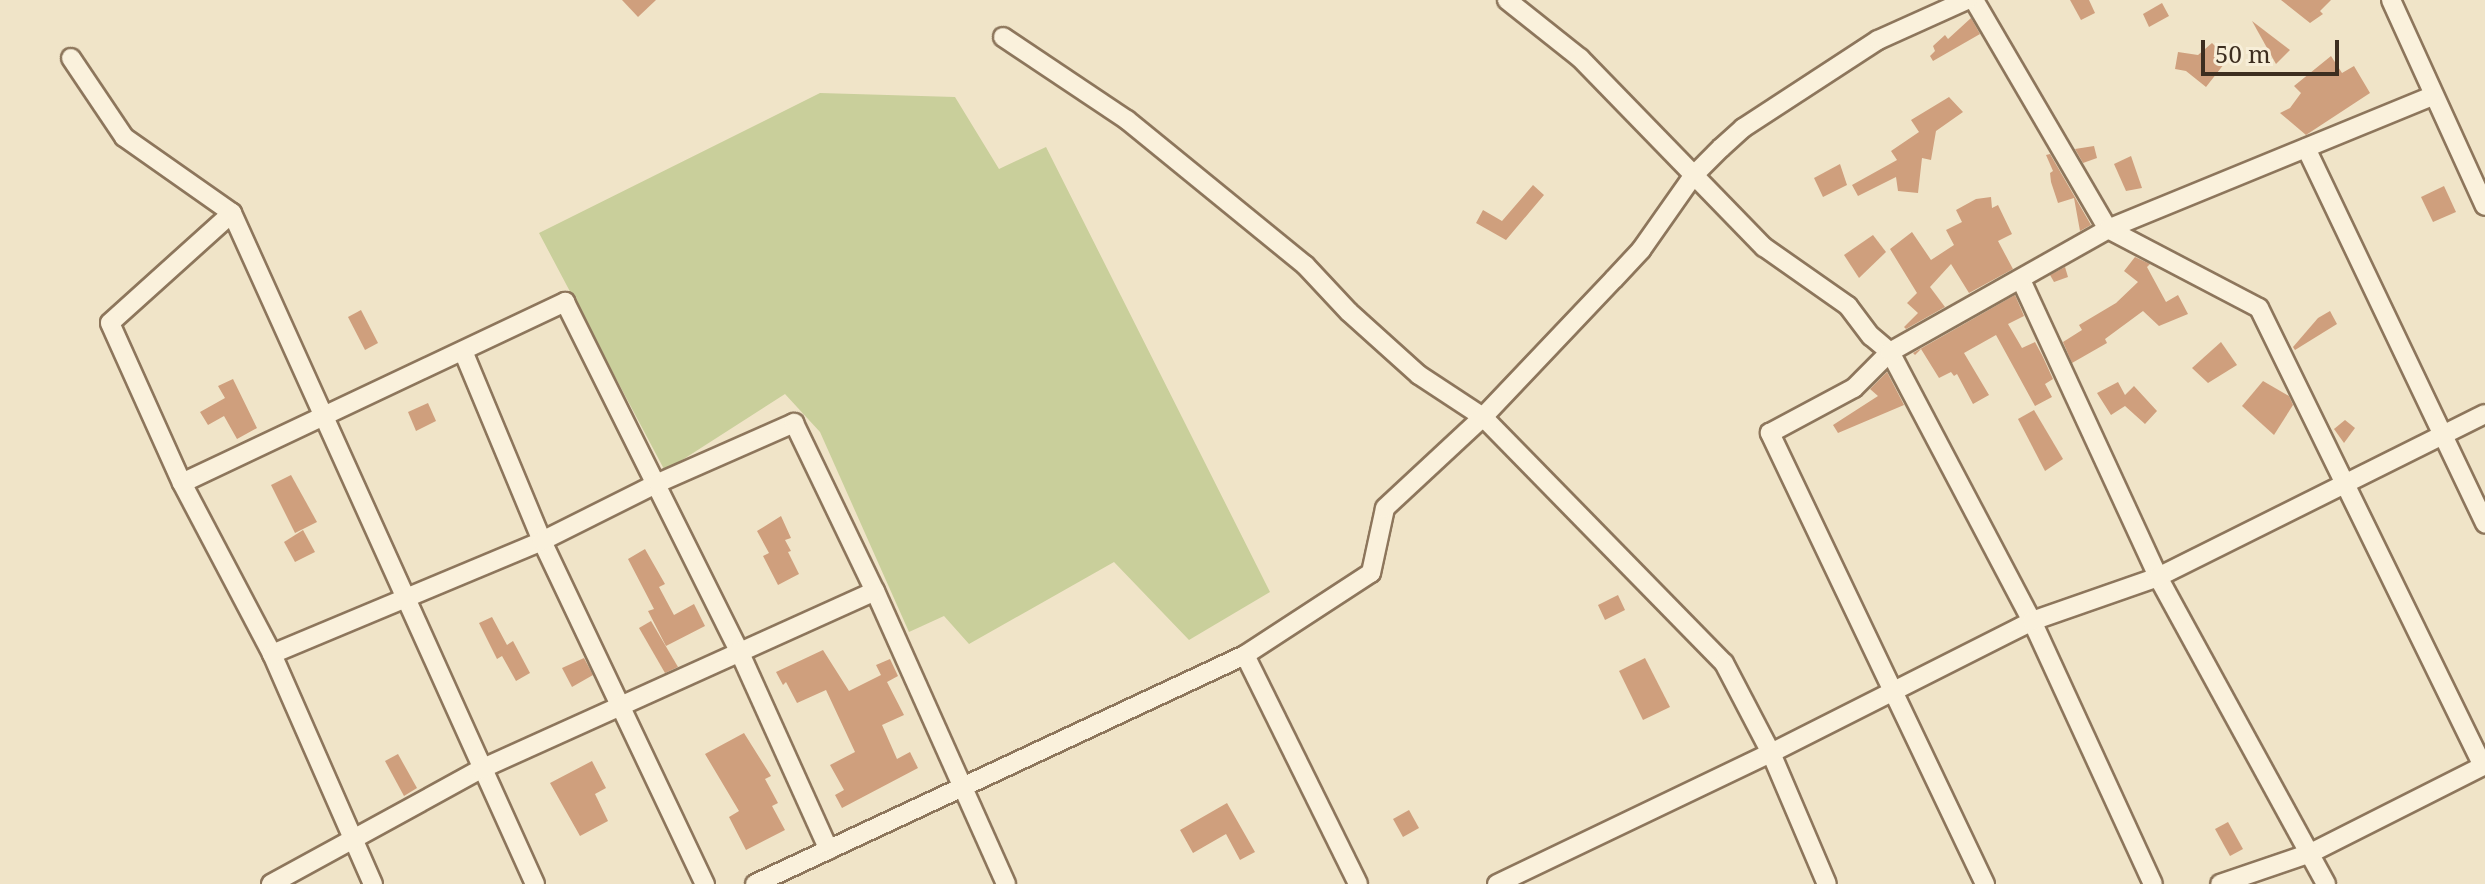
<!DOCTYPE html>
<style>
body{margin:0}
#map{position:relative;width:2485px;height:884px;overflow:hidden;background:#f0e4c8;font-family:"Noto Serif",serif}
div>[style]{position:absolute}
.green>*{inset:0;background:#c9cf9b}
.building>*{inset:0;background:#cf9f7d}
.roads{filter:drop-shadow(2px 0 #8d765c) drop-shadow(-2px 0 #8d765c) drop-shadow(0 2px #8d765c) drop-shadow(0 -2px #8d765c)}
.minor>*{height:18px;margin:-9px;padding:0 9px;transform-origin:9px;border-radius:9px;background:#faf1dc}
span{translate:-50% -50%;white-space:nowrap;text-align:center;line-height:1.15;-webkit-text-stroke:8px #f7eed8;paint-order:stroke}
.scale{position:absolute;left:2201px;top:40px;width:138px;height:36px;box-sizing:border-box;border:4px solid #3d2e20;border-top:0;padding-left:10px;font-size:24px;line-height:28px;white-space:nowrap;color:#3d2e20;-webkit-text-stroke:6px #f7eed8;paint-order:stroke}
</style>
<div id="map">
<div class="green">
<div style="clip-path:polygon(820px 93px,955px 97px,999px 169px,1046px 147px,1270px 592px,1189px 640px,1114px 562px,969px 644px,944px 616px,909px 632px,820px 432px,785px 394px,665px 471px,539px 233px)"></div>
</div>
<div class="building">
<div style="clip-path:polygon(622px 0,656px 0,638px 17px)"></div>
<div style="clip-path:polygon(2070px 0,2089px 0,2095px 13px,2081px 20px)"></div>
<div style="clip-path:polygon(2281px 0,2331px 0,2320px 11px,2323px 14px,2310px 23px)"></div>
<div style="clip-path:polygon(2162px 3px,2169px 16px,2149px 27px,2143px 14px)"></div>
<div style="clip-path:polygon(1971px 18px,1980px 34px,1933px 61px,1930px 56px,1935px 51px,1933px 46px,1945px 35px,1948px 39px)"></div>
<div style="clip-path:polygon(2252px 21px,2290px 50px,2276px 64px)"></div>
<div style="clip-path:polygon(2212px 43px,2228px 59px,2206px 87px,2186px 71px,2175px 69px,2178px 52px,2198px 55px)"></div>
<div style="clip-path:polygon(2331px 56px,2342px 73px,2354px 66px,2370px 93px,2306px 135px,2280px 113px,2290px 108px,2301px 93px,2294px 86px)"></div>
<div style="clip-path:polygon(1949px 97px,1963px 112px,1936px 131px,1931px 160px,1922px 158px,1918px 193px,1898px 191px,1896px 177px,1858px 196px,1852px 185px,1897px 160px,1891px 151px,1919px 132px,1911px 120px)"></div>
<div style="clip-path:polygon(2094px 146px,2097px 158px,2083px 163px,2075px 149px)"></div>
<div style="clip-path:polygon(2050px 154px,2091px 225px,2080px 231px,2074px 198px,2058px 203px,2051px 182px,2050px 173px,2053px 171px,2046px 155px)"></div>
<div style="clip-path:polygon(2131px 156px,2142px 188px,2126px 191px,2114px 164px)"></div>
<div style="clip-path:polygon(1840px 164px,1847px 185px,1823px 197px,1814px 178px)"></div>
<div style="clip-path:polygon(1533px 185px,1544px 195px,1506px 240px,1476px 223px,1483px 210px,1502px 221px)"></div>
<div style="clip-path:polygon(2444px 186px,2456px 212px,2433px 222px,2421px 197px)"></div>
<div style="clip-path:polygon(1991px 197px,1992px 208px,1998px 205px,2012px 234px,1998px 241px,2013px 269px,1969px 293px,1951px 264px,1930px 287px,1945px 307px,1906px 329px,1904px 327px,1918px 313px,1907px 303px,1917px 293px,1890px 249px,1912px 232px,1931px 260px,1954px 245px,1946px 230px,1962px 222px,1956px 210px,1976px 199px)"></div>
<div style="clip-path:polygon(1873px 235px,1886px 252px,1859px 278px,1844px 255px)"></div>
<div style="clip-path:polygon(2135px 257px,2150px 264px,2147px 267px,2166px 302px,2178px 295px,2188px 314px,2159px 326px,2143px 311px,2105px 339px,2107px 343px,2072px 363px,2063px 342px,2082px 330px,2079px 325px,2116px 303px,2138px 282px,2124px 271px)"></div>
<div style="clip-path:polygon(2065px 267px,2068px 277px,2054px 282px,2050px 275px)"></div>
<div style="clip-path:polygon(2015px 295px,2024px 316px,2008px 324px,2022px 348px,2035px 342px,2042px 355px,2053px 379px,2045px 384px,2052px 397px,2035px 406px,1996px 335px,1964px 353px,1989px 395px,1973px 404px,1957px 374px,1954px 376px,1951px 372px,1939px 378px,1921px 349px,1915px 355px,1913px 353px)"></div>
<div style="clip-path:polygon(361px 310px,378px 343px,365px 350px,348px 317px)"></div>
<div style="clip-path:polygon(2330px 311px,2337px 324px,2295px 350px,2293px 347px,2318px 318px)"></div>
<div style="clip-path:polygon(2221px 342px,2237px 365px,2208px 383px,2192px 368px)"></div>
<div style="clip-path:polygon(1887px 372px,1904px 405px,1838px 433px,1833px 425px,1878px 396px,1870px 389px)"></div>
<div style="clip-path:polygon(233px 379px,257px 428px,237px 439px,224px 416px,208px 425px,200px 412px,225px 398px,218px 386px)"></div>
<div style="clip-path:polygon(2263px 381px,2289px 396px,2293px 405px,2274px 435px,2242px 406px)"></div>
<div style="clip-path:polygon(2118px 382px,2125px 395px,2134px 386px,2157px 411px,2145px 424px,2125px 406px,2111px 415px,2097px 393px)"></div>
<div style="clip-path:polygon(428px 403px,436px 421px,416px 431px,408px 412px)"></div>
<div style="clip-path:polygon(2034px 410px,2063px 459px,2045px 471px,2018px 419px)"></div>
<div style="clip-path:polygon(2345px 420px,2355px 428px,2344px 443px,2334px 429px)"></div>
<div style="clip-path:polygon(291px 475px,317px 522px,295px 533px,271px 485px)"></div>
<div style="clip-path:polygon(781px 516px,791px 538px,785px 540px,791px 551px,788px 552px,799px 574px,778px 585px,763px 556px,769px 553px,757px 531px)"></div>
<div style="clip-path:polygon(303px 530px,315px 552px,295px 562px,284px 542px)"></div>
<div style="clip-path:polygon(645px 549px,665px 584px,659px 587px,674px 615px,694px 604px,705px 626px,666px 646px,648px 611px,654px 609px,628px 559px)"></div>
<div style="clip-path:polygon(1618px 595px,1625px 610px,1605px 620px,1598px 605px)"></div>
<div style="clip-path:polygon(492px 617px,507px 645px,513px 641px,530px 673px,516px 681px,502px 656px,497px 659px,479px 623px)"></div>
<div style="clip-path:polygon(651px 621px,678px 667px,665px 673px,639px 628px)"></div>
<div style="clip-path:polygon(823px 650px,849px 691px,881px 675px,876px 665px,890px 659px,898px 676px,887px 682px,904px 715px,882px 725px,897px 759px,910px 752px,918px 768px,842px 808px,835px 795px,844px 790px,830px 765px,855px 752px,826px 690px,797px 703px,786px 682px,783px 685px,776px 672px)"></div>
<div style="clip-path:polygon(584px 658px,593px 675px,572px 687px,562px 668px)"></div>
<div style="clip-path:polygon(1645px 658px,1670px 707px,1643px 720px,1619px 671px)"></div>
<div style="clip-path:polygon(744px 733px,771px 776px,765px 779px,778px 803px,772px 806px,785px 830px,746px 850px,729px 817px,739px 811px,705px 754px)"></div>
<div style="clip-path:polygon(398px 754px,417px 788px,404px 796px,385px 761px)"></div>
<div style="clip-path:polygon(592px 761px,606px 788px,595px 794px,608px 821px,580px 836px,550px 783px)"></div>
<div style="clip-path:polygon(1227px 803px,1255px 852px,1240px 860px,1226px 834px,1193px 853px,1180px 830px)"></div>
<div style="clip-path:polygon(1409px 810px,1419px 828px,1403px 837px,1393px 819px)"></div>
<div style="clip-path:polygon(2228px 822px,2243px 849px,2230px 856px,2215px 829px)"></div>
</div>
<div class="roads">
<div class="minor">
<div style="left:1507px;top:0;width:93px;rotate:38.5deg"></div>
<div style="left:1580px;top:58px;width:264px;rotate:45.8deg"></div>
<div style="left:1764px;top:247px;width:103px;rotate:35.1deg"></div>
<div style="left:1848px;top:306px;width:38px;rotate:53deg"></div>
<div style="left:1871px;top:336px;width:25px;rotate:40deg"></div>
<div style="left:1890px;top:352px;width:304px;rotate:62.2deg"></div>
<div style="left:2032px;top:621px;width:289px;rotate:65.3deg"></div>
<div style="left:1974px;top:0;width:265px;rotate:59.7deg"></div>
<div style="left:2108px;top:229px;width:170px;rotate:27.6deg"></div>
<div style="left:2259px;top:308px;width:510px;rotate:63.94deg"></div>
<div style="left:2483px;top:766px;width:193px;rotate:153.2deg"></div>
<div style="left:2311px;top:853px;width:96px;rotate:161.2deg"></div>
<div style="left:2391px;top:0;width:226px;rotate:65.5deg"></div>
<div style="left:1003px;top:37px;width:149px;rotate:33.8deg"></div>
<div style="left:1127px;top:120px;width:230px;rotate:39.2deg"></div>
<div style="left:1305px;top:265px;width:64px;rotate:46.9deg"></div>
<div style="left:1349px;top:312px;width:94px;rotate:42deg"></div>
<div style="left:1419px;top:375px;width:77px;rotate:33.3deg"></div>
<div style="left:1483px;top:417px;width:344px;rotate:45.6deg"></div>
<div style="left:1724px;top:663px;width:102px;rotate:62.4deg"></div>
<div style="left:1771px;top:753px;width:142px;rotate:66.9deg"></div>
<div style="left:71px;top:58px;width:95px;rotate:56.1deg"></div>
<div style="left:124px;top:137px;width:132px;rotate:35.1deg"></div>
<div style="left:232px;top:213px;width:164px;rotate:138deg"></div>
<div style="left:110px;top:323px;width:175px;rotate:65.8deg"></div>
<div style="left:182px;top:483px;width:193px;rotate:62.2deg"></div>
<div style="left:272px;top:654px;width:251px;rotate:66.3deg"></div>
<div style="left:2306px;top:148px;width:416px;rotate:64.5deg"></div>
<div style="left:232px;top:213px;width:736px;rotate:65.7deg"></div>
<div style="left:2021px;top:280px;width:327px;rotate:65.2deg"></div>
<div style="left:2158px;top:577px;width:350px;rotate:61.3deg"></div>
<div style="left:463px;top:351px;width:206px;rotate:67.4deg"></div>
<div style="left:542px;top:541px;width:380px;rotate:64.6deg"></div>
<div style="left:182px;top:483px;width:424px;rotate:-25.3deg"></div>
<div style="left:565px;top:302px;width:390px;rotate:63.5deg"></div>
<div style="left:739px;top:651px;width:218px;rotate:65.7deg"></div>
<div style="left:272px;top:654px;width:293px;rotate:-22.7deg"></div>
<div style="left:542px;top:541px;width:130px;rotate:-26.6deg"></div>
<div style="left:658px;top:483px;width:149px;rotate:-23.8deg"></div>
<div style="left:794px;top:423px;width:187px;rotate:64.3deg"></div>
<div style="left:875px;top:591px;width:321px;rotate:65.9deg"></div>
<div style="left:1245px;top:655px;width:255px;rotate:63.7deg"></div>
<div style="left:271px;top:884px;width:239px;rotate:-28.7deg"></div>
<div style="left:481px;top:769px;width:432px;rotate:-24.3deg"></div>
<div style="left:755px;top:884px;width:541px;rotate:-25.05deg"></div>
<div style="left:1245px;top:655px;width:150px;rotate:-33.1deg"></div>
<div style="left:1371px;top:573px;width:66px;rotate:-77.8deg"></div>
<div style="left:1385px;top:508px;width:134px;rotate:-42.9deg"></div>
<div style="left:1483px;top:417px;width:190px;rotate:-46.5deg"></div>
<div style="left:1614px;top:279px;width:40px;rotate:-47deg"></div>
<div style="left:1641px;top:250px;width:90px;rotate:-54.9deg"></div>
<div style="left:1693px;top:176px;width:40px;rotate:-45deg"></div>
<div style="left:1721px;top:148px;width:30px;rotate:-42deg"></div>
<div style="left:1743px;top:128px;width:161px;rotate:-33.1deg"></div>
<div style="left:1878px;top:40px;width:98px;rotate:-24.2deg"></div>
<div style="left:1497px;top:884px;width:304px;rotate:-25.6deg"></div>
<div style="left:1771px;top:753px;width:292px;rotate:-26.8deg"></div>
<div style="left:2032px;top:621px;width:133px;rotate:-19.2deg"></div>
<div style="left:2158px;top:577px;width:365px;rotate:-26.5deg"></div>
<div style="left:1985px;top:884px;width:500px;rotate:-115.5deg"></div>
<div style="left:1770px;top:433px;width:95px;rotate:-28.2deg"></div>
<div style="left:1854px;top:388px;width:51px;rotate:-45deg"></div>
<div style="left:1890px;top:352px;width:250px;rotate:-29.4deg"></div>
<div style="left:2108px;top:229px;width:351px;rotate:-22.3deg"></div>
</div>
</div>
<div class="scale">50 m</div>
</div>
